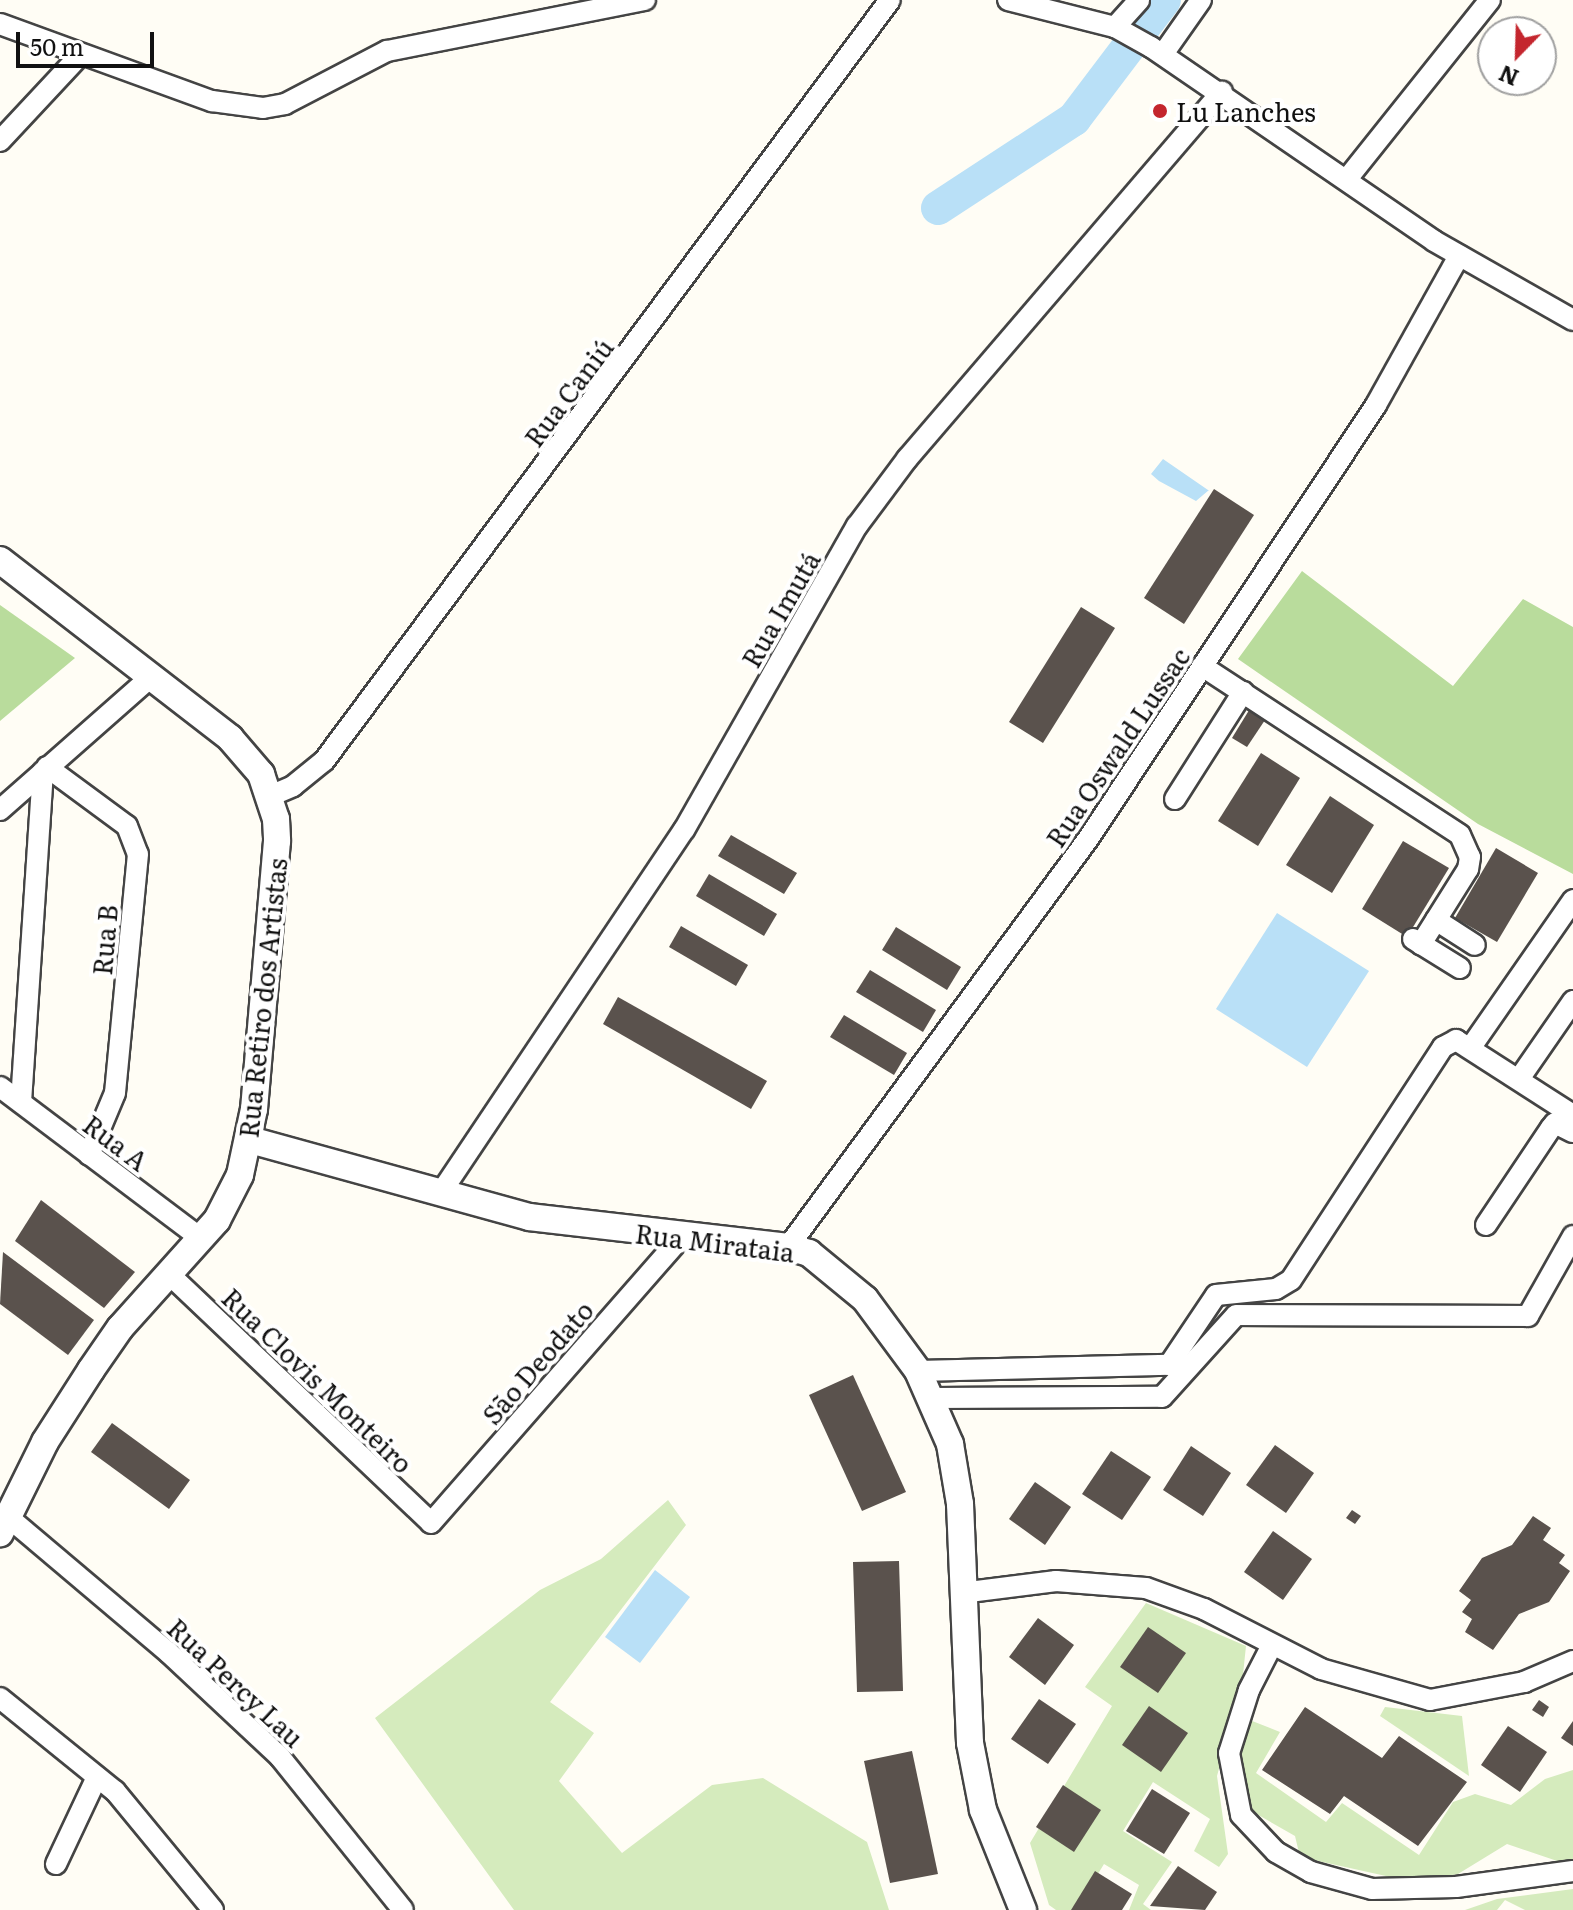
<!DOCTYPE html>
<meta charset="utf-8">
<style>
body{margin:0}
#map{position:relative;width:1573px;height:1910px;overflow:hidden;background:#fffdf5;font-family:Literata,serif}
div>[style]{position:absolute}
.green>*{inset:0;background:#d5ebbd}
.forest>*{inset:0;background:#b9dc9c}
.water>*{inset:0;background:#b9e0f7}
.river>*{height:34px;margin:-17px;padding:0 17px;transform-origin:17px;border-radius:17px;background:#b9e0f7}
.building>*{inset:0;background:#5a524d}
.roads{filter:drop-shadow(2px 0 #444) drop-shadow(-2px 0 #444) drop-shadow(0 2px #444) drop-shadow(0 -2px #444)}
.minor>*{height:20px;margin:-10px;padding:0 10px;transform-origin:10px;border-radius:10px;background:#fff}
.tertiary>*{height:26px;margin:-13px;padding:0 13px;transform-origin:13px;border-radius:13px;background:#fff}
.dots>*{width:22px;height:22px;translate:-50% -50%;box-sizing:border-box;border:4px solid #fff;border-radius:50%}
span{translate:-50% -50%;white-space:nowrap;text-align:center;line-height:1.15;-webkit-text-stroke:8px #fff;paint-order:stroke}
.poi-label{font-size:26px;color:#111}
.left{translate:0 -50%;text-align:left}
.street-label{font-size:26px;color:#111}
.north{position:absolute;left:1477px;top:16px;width:80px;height:80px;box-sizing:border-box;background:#fff;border:2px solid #a0a0a0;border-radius:50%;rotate:203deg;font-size:22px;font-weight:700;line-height:32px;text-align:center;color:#111}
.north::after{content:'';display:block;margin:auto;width:28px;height:36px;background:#c4262e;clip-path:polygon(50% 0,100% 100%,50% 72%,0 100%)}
.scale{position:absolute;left:16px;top:32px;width:138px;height:36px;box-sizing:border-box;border:4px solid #111;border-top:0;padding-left:10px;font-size:24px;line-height:28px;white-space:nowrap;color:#111;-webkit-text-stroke:6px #fff;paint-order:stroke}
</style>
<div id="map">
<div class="green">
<div style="clip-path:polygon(668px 1500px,686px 1525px,550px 1702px,594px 1733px,559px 1781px,622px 1853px,712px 1785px,763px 1778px,867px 1842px,889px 1910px,514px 1910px,375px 1718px,540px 1590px,601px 1559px)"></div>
<div style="clip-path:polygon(1146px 1603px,1246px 1646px,1242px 1684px,1217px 1776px,1228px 1854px,1219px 1867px,1194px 1851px,1210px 1819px,1153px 1782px,1123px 1831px,1172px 1862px,1143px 1904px,1151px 1910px,1129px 1910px,1139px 1885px,1104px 1864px,1076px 1910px,1056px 1910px,1049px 1905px,1030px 1843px,1112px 1706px,1085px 1687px)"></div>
<div style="clip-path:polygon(1385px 1707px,1462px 1716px,1469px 1776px,1380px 1716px)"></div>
<div style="clip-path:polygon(1242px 1717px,1280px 1732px,1256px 1773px,1326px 1822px,1342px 1803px,1419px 1855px,1453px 1802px,1475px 1794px,1511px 1805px,1545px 1779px,1573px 1770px,1573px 1862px,1569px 1865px,1507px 1844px,1458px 1874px,1413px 1882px,1300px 1857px,1295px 1836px,1241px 1805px,1234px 1777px)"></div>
<div style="clip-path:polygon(1573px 1889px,1573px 1910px,1525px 1910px,1505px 1900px,1497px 1910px,1465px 1910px,1497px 1899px)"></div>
</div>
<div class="forest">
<div style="clip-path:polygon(1302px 571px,1453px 686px,1523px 599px,1573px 627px,1573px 874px,1478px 824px,1238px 659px)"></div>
<div style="clip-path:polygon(0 605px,75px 658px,0 721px)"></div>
</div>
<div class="water">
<div style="clip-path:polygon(1163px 459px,1208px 490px,1209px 490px,1196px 501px,1159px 481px,1151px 474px)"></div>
<div style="clip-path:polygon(1277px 913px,1369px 971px,1307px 1067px,1216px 1009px)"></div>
<div style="clip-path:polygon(655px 1570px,690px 1597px,640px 1663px,605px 1637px)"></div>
</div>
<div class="river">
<div style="left:938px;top:208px;width:163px;rotate:-33.2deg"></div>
<div style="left:1074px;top:119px;width:149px;rotate:-52.9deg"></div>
</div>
<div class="building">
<div style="clip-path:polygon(1214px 489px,1254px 515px,1184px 624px,1144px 598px)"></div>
<div style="clip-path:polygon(1081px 607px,1115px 628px,1043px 743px,1009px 722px)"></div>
<div style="clip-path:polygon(1251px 707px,1267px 717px,1247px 747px,1232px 738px)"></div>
<div style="clip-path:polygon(1261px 753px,1300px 778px,1258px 846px,1218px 821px)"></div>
<div style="clip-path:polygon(1330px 796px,1374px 825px,1332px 893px,1286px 865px)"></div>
<div style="clip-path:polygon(731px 835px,797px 873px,784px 894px,718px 856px)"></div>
<div style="clip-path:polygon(1403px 841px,1449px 868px,1407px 937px,1362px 909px)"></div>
<div style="clip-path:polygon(1496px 848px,1538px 873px,1497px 942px,1455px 918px)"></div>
<div style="clip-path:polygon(709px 874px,777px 914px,764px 936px,696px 896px)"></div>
<div style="clip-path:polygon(681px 926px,748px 965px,736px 986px,669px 947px)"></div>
<div style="clip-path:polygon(896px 927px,961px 967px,947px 990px,882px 950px)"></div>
<div style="clip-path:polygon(870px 970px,936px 1010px,923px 1032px,856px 992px)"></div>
<div style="clip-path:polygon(618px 997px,767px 1081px,751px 1109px,603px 1024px)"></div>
<div style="clip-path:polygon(844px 1015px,907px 1053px,894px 1075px,830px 1037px)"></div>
<div style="clip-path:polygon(41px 1200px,135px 1272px,104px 1308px,15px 1241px)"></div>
<div style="clip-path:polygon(3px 1252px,94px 1320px,68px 1355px,0 1304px)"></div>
<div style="clip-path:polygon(853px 1375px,906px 1492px,862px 1511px,809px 1395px)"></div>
<div style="clip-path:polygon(112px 1423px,190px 1480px,169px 1509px,91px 1452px)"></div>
<div style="clip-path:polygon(1275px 1445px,1314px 1473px,1286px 1513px,1246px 1485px)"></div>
<div style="clip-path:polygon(1191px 1446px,1231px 1473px,1203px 1516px,1163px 1490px)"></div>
<div style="clip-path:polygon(1111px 1451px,1151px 1477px,1122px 1520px,1082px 1494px)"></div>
<div style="clip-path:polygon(1035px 1482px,1071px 1507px,1045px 1545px,1009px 1519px)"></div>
<div style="clip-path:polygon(1352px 1510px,1361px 1516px,1355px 1524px,1346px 1518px)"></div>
<div style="clip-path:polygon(1533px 1516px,1551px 1528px,1543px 1540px,1565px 1555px,1559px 1563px,1570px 1571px,1549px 1602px,1519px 1614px,1493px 1650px,1465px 1632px,1472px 1619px,1462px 1612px,1471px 1600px,1459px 1591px,1482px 1558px,1512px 1545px)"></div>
<div style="clip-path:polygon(1273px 1531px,1312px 1559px,1283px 1600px,1244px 1572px)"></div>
<div style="clip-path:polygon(899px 1561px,903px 1691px,857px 1692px,853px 1562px)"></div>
<div style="clip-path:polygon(1038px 1618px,1074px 1645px,1045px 1685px,1009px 1657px)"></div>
<div style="clip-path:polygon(1148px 1627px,1186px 1653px,1158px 1693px,1120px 1667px)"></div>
<div style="clip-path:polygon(1039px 1699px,1076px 1724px,1048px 1764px,1011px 1739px)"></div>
<div style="clip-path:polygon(1539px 1700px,1549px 1707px,1543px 1717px,1532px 1710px)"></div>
<div style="clip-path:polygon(1149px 1706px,1188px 1733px,1161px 1772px,1122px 1745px)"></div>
<div style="clip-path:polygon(1305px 1707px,1382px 1758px,1399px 1736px,1467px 1782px,1418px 1846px,1344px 1796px,1330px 1814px,1262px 1770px)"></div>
<div style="clip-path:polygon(1573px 1721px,1573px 1746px,1561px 1738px)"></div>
<div style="clip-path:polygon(1508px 1726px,1547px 1752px,1520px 1792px,1481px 1765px)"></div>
<div style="clip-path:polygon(912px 1751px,938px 1874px,890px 1883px,864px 1761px)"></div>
<div style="clip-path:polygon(1063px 1785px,1101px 1810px,1074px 1852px,1036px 1827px)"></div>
<div style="clip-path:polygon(1152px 1789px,1190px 1813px,1164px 1854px,1126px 1831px)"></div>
<div style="clip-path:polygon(1178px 1866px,1217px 1892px,1205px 1910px,1150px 1906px)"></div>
<div style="clip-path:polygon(1095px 1871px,1132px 1894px,1122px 1910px,1071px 1910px)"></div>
</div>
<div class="roads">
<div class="minor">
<div style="left:1008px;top:0;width:110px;rotate:14.2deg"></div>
<div style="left:1115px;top:27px;width:41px;rotate:29.1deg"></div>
<div style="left:1151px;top:47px;width:343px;rotate:34.4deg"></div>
<div style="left:1434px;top:241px;width:160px;rotate:29.6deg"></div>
<div style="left:0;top:24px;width:226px;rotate:20deg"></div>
<div style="left:212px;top:101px;width:51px;rotate:7.8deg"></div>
<div style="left:263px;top:108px;width:22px;rotate:-10deg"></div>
<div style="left:285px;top:104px;width:115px;rotate:-27.5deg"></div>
<div style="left:387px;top:51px;width:263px;rotate:-11.2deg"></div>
<div style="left:1115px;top:27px;width:36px;rotate:-48deg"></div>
<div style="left:1163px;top:54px;width:66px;rotate:-54.9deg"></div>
<div style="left:0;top:141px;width:119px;rotate:-47deg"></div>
<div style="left:1347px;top:179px;width:229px;rotate:-51.4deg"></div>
<div style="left:1202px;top:666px;width:308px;rotate:33.2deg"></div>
<div style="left:1460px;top:835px;width:24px;rotate:66deg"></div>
<div style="left:1470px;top:857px;width:12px;rotate:99deg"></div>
<div style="left:1468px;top:869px;width:89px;rotate:122.1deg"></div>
<div style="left:47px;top:767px;width:99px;rotate:36.4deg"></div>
<div style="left:127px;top:826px;width:30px;rotate:69deg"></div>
<div style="left:138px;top:854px;width:240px;rotate:95.5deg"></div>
<div style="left:115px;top:1093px;width:67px;rotate:112.8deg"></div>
<div style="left:270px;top:796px;width:25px;rotate:-23deg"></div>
<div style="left:293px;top:786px;width:40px;rotate:-39deg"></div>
<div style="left:324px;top:761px;width:948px;rotate:-53.36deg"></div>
<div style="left:1175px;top:799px;width:127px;rotate:-57.6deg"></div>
<div style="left:0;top:810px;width:203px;rotate:-41.4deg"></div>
<div style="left:1436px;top:920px;width:46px;rotate:32.7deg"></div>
<div style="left:1413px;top:939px;width:55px;rotate:31.7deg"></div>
<div style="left:1471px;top:1047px;width:179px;rotate:-55.2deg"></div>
<div style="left:1519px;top:1079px;width:95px;rotate:-55.3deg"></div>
<div style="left:0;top:1087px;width:253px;rotate:37deg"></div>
<div style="left:21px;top:1102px;width:331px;rotate:-86.2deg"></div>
<div style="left:440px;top:1194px;width:438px;rotate:-56.2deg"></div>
<div style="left:684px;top:830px;width:350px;rotate:-60.4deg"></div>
<div style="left:857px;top:526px;width:84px;rotate:-53.3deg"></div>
<div style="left:907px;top:459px;width:484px;rotate:-49.4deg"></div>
<div style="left:1486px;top:1225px;width:117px;rotate:-56.2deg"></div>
<div style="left:1551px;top:1128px;width:6px;rotate:-51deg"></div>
<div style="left:1555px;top:1123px;width:20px;rotate:27deg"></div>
<div style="left:788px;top:1247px;width:506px;rotate:-53.67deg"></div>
<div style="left:1088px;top:839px;width:521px;rotate:-56.43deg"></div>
<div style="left:1376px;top:405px;width:171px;rotate:-60.9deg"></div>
<div style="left:169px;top:1274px;width:361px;rotate:43.5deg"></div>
<div style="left:431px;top:1523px;width:381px;rotate:-48.8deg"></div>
<div style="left:918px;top:1371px;width:251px;rotate:-1.4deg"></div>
<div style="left:1169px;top:1365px;width:84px;rotate:-56.1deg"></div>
<div style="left:1216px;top:1295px;width:60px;rotate:-5.7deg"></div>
<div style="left:1276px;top:1289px;width:17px;rotate:-31deg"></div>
<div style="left:1291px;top:1280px;width:278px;rotate:-56.9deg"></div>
<div style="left:1443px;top:1047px;width:15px;rotate:-28deg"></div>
<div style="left:1456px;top:1040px;width:139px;rotate:32.7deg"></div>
<div style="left:934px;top:1398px;width:228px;rotate:-0.3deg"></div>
<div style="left:1162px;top:1397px;width:110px;rotate:-47.9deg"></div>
<div style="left:1236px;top:1315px;width:292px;rotate:0.2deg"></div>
<div style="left:1528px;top:1316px;width:92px;rotate:-60.6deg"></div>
<div style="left:7px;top:1516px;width:212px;rotate:40.2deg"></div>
<div style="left:169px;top:1653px;width:152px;rotate:43.1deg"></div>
<div style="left:280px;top:1757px;width:196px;rotate:51.2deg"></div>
<div style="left:961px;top:1593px;width:96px;rotate:-7.2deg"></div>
<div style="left:1056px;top:1581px;width:90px;rotate:4.4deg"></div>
<div style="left:1146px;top:1588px;width:62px;rotate:19.9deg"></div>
<div style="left:1204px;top:1609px;width:131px;rotate:27.1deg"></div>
<div style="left:1321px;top:1669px;width:113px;rotate:15.9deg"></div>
<div style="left:1430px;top:1700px;width:96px;rotate:-10.8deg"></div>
<div style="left:1524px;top:1682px;width:53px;rotate:-23.2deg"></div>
<div style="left:1272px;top:1645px;width:51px;rotate:117.1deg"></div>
<div style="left:1249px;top:1690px;width:66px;rotate:107.6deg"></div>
<div style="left:1229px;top:1753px;width:63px;rotate:79deg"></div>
<div style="left:1241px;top:1815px;width:51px;rotate:46.6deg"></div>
<div style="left:1276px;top:1852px;width:40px;rotate:29.7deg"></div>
<div style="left:1311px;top:1872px;width:63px;rotate:15.6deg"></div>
<div style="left:1372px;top:1889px;width:84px;rotate:-1.4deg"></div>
<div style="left:1456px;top:1887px;width:118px;rotate:-7.8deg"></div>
<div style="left:0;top:1698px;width:148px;rotate:39deg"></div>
<div style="left:115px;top:1791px;width:154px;rotate:50.5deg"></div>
<div style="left:56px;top:1864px;width:96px;rotate:-64.8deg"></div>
</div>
<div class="tertiary">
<div style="left:0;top:560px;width:291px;rotate:37.7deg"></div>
<div style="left:230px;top:738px;width:48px;rotate:49.3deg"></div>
<div style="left:261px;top:774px;width:47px;rotate:71.6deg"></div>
<div style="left:276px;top:819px;width:22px;rotate:87deg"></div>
<div style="left:277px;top:841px;width:269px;rotate:94.9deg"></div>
<div style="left:254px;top:1109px;width:67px;rotate:102deg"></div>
<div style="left:240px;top:1175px;width:51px;rotate:117.1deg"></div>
<div style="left:217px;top:1220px;width:145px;rotate:131.9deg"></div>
<div style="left:120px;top:1328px;width:51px;rotate:124.6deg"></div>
<div style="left:91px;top:1370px;width:85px;rotate:122.6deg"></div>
<div style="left:45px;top:1442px;width:102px;rotate:116.3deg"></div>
<div style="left:250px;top:1140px;width:289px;rotate:15.4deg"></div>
<div style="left:529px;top:1217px;width:261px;rotate:6.6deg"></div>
<div style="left:788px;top:1247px;width:22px;rotate:16deg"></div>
<div style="left:809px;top:1253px;width:72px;rotate:39.4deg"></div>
<div style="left:865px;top:1299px;width:89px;rotate:53.6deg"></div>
<div style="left:918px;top:1371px;width:80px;rotate:66.3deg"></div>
<div style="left:950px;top:1444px;width:61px;rotate:80.5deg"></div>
<div style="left:960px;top:1504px;width:239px;rotate:87.6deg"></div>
<div style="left:970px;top:1743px;width:68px;rotate:79deg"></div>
<div style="left:983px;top:1810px;width:108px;rotate:68.2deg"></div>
</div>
</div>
<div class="dots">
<div style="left:1160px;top:111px;background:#c4262e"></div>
</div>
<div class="poi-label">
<span class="left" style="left:1176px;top:111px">Lu Lanches</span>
</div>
<div class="street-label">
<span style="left:568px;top:392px;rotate:-53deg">Rua Caniú</span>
<span style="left:780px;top:609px;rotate:-60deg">Rua Imutá</span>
<span style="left:1117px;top:747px;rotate:-56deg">Rua Oswald Lussac</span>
<span style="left:104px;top:940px;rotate:-85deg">Rua B</span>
<span style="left:262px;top:998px;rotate:-84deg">Rua Retiro dos Artistas</span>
<span style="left:116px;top:1142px;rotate:37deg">Rua A</span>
<span style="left:715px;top:1242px;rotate:7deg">Rua Mirataia</span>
<span style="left:537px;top:1362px;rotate:-49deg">São Deodato</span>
<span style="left:318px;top:1380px;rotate:44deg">Rua Clovis Monteiro</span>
<span style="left:236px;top:1682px;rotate:43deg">Rua Percy Lau</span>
</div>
<div class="north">N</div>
<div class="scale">50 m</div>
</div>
